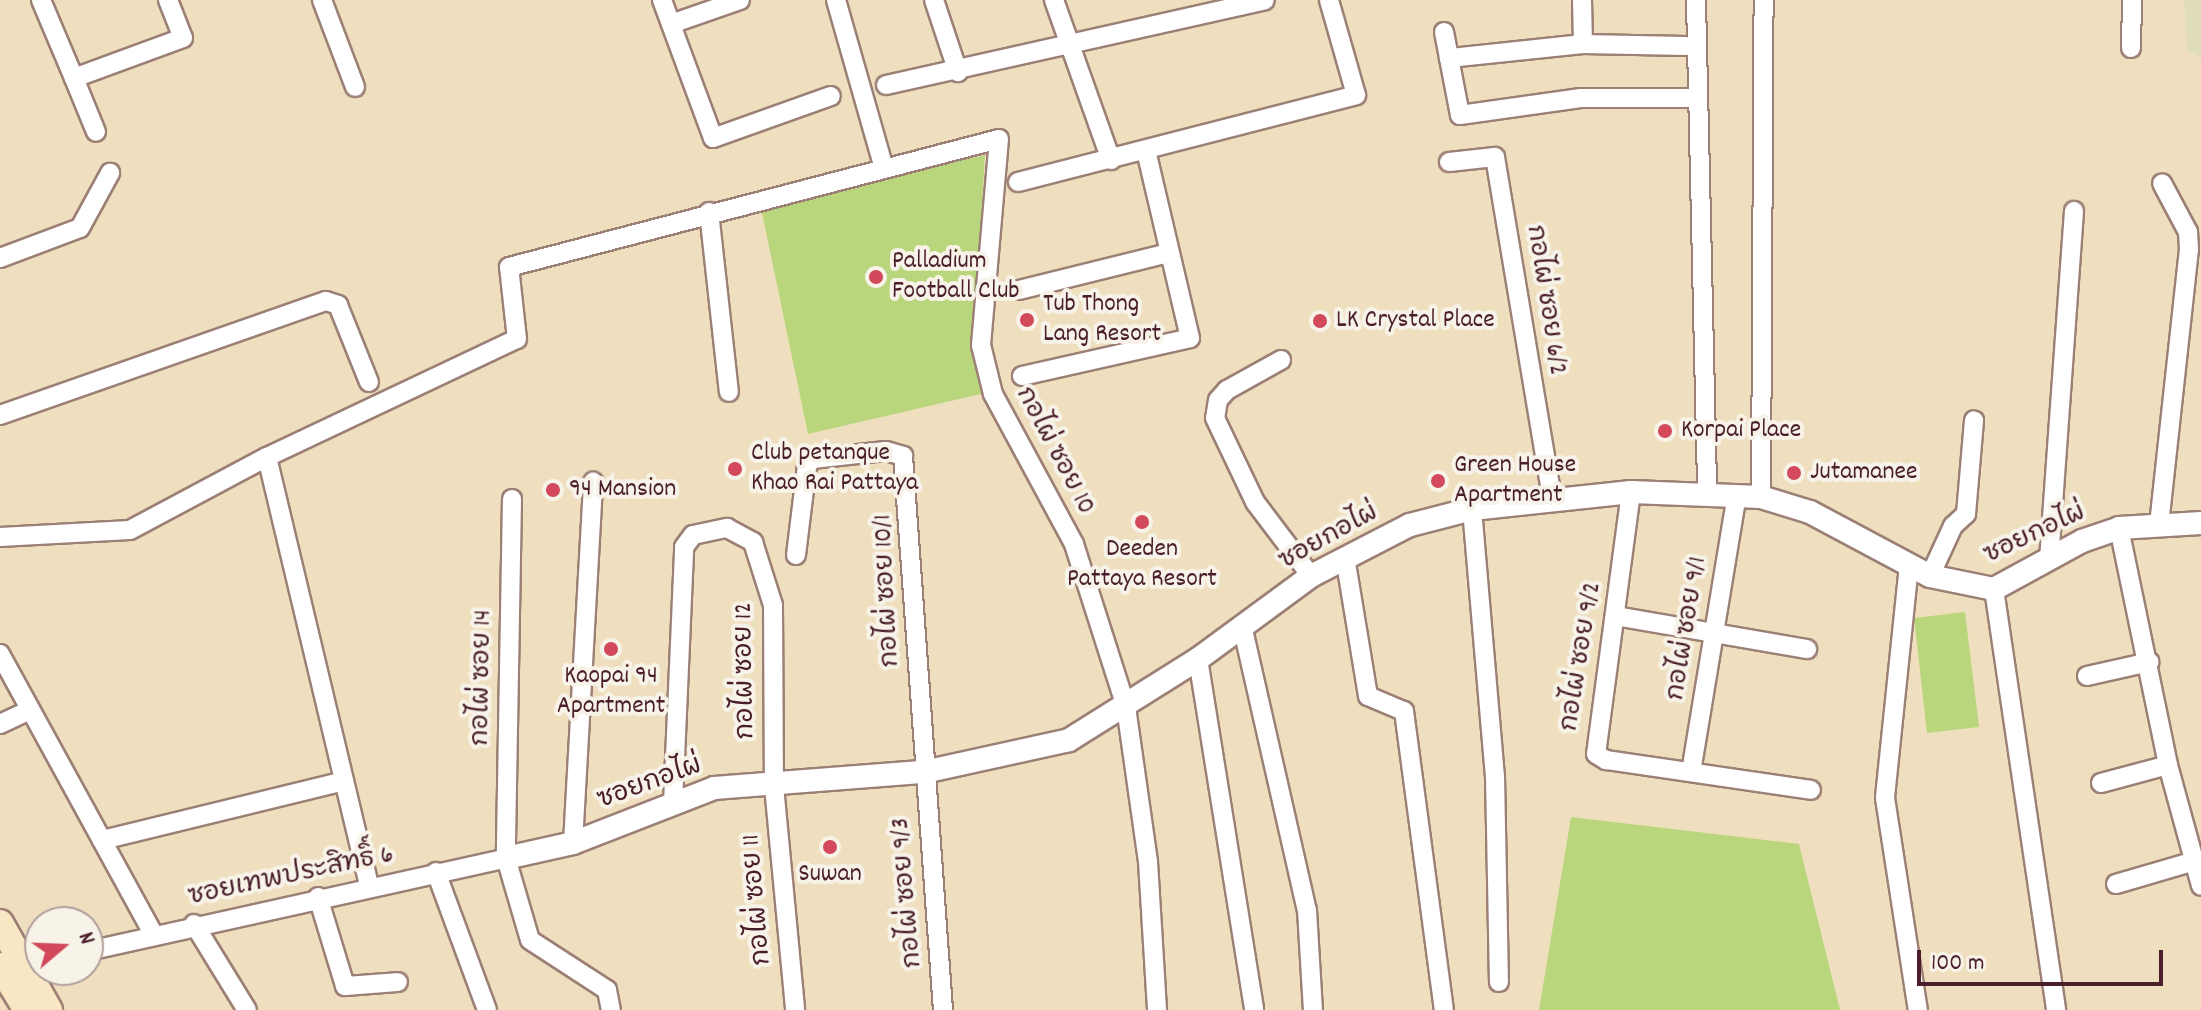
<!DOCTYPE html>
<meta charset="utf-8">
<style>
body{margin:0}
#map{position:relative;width:2201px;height:1010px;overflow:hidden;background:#efdfbf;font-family:Dekko,"Playpen Sans Thai",sans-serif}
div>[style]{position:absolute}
.built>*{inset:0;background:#dfddbb}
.green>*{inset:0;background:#bad67c}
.roads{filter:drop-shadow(2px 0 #9c7f75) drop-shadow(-2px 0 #9c7f75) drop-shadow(0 2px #9c7f75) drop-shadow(0 -2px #9c7f75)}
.minor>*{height:18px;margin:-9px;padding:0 9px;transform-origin:9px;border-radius:9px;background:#fff}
.tertiary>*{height:22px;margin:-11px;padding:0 11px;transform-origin:11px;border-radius:11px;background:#fff}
.secondary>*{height:26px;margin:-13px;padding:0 13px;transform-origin:13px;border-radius:13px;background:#f9e7c3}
.dots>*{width:22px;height:22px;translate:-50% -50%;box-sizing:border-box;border:4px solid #f7f3e8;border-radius:50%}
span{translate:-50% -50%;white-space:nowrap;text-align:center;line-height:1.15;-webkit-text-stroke:8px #f7f3e8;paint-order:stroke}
.poi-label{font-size:26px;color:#4a1f2b}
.left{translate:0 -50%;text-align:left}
.street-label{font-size:26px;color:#4a1f2b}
.north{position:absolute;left:24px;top:906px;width:80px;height:80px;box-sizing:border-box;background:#f7f3e8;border:2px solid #b29e9c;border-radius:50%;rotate:71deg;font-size:22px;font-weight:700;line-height:32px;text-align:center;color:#4a1f2b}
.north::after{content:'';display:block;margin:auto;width:28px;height:36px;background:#d1495b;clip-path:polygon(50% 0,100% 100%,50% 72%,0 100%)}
.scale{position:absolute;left:1917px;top:950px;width:246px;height:36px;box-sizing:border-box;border:4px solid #4a1f2b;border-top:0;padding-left:10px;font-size:24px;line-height:28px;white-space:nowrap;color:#4a1f2b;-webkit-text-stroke:6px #f7f3e8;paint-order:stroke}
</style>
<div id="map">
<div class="built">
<div style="clip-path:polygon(2184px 0,2201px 0,2201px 57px,2187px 51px)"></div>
</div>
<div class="green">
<div style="clip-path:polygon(985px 155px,973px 346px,985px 393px,808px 434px,761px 208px)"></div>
<div style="clip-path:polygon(1965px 612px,1979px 727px,1927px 733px,1914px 618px)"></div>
<div style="clip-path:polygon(1571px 817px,1799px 844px,1840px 1010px,1539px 1010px)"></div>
</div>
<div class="roads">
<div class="minor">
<div style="left:41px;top:0;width:85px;rotate:67.1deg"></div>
<div style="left:74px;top:78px;width:116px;rotate:-20.2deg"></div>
<div style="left:183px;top:38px;width:41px;rotate:-111.5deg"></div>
<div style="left:322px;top:0;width:93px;rotate:69.2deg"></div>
<div style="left:662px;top:0;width:147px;rotate:69.7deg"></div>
<div style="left:713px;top:138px;width:125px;rotate:-19.6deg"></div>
<div style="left:836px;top:0;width:175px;rotate:74.1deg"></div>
<div style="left:934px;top:0;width:76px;rotate:71.6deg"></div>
<div style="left:1054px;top:0;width:170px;rotate:70.4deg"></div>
<div style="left:1582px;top:0;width:44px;rotate:88.7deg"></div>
<div style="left:1696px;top:0;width:495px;rotate:88.7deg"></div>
<div style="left:671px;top:24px;width:73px;rotate:-19.2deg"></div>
<div style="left:1444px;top:32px;width:26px;rotate:79deg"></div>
<div style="left:1686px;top:46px;width:103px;rotate:-178.9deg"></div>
<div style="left:1583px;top:44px;width:135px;rotate:174deg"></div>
<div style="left:1449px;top:58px;width:58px;rotate:79.1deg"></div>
<div style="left:1460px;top:115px;width:122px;rotate:-8deg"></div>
<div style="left:1581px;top:98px;width:107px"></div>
<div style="left:2131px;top:48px;width:48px;rotate:-88.8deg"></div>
<div style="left:74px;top:78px;width:58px;rotate:67.8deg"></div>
<div style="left:886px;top:85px;width:388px;rotate:-12.6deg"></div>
<div style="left:1449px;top:162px;width:46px;rotate:-6.2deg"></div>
<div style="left:1495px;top:157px;width:346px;rotate:80.5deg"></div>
<div style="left:1018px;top:182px;width:349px;rotate:-14.4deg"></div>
<div style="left:1356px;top:95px;width:99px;rotate:-105.9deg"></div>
<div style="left:709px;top:212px;width:181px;rotate:83.7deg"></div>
<div style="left:0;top:258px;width:85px;rotate:-20.6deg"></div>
<div style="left:80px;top:228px;width:63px;rotate:-61.4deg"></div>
<div style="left:1019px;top:290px;width:154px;rotate:-13.9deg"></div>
<div style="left:1281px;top:360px;width:62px;rotate:150.9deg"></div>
<div style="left:1227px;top:390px;width:13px;rotate:132deg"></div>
<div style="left:1218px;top:400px;width:18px;rotate:99deg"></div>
<div style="left:1215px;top:418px;width:93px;rotate:64.5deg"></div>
<div style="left:1255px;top:502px;width:93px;rotate:52.9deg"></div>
<div style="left:1022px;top:376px;width:172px;rotate:-12.7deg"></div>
<div style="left:1190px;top:338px;width:192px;rotate:-103.2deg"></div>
<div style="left:0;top:415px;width:345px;rotate:-19.3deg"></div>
<div style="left:326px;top:301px;width:13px;rotate:18deg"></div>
<div style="left:338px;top:305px;width:83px;rotate:68.1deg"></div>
<div style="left:267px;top:457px;width:441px;rotate:76.6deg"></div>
<div style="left:1631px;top:492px;width:264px;rotate:97.6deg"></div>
<div style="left:1596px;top:754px;width:12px;rotate:31deg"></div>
<div style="left:1606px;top:760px;width:207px;rotate:8.3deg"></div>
<div style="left:1761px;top:497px;width:497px;rotate:-89.7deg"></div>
<div style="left:512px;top:499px;width:359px;rotate:91deg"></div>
<div style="left:506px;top:858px;width:85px;rotate:73.7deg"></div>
<div style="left:530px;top:940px;width:92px;rotate:33deg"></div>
<div style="left:607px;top:990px;width:20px;rotate:79deg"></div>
<div style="left:1472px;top:509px;width:268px;rotate:85.1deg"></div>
<div style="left:1495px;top:776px;width:206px;rotate:88.9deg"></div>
<div style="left:2159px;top:525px;width:277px;rotate:-83.8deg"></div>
<div style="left:2189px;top:250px;width:18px;rotate:-93deg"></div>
<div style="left:2188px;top:232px;width:55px;rotate:-118deg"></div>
<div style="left:2119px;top:528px;width:242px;rotate:78.3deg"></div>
<div style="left:2168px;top:765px;width:125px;rotate:74.7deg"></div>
<div style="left:0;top:537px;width:130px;rotate:-3.1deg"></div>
<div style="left:130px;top:530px;width:155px;rotate:-28.1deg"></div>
<div style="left:267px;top:457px;width:276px;rotate:-25.3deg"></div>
<div style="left:517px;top:339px;width:72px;rotate:-96.3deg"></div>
<div style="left:509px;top:267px;width:506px;rotate:-14.64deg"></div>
<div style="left:999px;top:139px;width:207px;rotate:95deg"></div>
<div style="left:981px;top:345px;width:50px;rotate:76.2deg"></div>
<div style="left:993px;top:394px;width:170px;rotate:61.6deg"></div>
<div style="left:1074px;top:544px;width:171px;rotate:72.3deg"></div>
<div style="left:1126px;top:707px;width:157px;rotate:81.9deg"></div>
<div style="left:1148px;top:862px;width:148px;rotate:86.5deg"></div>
<div style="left:796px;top:555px;width:90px;rotate:-83deg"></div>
<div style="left:807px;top:466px;width:9px;rotate:-54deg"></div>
<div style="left:812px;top:459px;width:74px;rotate:-6.2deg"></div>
<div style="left:886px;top:451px;width:18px;rotate:16deg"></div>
<div style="left:903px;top:456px;width:555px;rotate:85.87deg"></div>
<div style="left:1345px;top:557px;width:141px;rotate:80.6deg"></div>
<div style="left:1368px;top:696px;width:39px;rotate:23deg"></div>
<div style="left:1404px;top:711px;width:302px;rotate:82.4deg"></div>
<div style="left:2049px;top:560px;width:350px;rotate:-85.9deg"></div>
<div style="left:1909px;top:565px;width:234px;rotate:95.9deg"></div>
<div style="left:1885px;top:798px;width:215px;rotate:81.2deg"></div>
<div style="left:1930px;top:576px;width:55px;rotate:-65.3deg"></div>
<div style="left:1953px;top:526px;width:18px;rotate:-43deg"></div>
<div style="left:1966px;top:514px;width:94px;rotate:-85.1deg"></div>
<div style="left:1994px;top:589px;width:426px;rotate:81.6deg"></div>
<div style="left:1615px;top:616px;width:195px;rotate:9.8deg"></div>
<div style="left:1242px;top:625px;width:292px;rotate:77.2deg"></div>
<div style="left:1307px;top:910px;width:100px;rotate:86.6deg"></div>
<div style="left:0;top:654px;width:318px;rotate:61.3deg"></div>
<div style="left:1198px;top:659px;width:355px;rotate:80.9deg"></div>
<div style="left:2087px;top:676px;width:64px;rotate:-12.7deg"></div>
<div style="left:0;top:724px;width:31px;rotate:-25deg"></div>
<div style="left:1691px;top:772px;width:281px;rotate:-80.6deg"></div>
<div style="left:2101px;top:783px;width:69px;rotate:-15deg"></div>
<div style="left:673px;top:804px;width:257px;rotate:-87.5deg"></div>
<div style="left:684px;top:547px;width:15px;rotate:-53deg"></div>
<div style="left:693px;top:535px;width:35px;rotate:-12deg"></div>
<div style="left:727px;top:528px;width:30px;rotate:28deg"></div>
<div style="left:753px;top:542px;width:66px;rotate:72.4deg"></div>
<div style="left:773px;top:605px;width:181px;rotate:89.7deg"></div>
<div style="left:774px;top:786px;width:225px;rotate:84.6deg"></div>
<div style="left:102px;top:840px;width:249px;rotate:-13.7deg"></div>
<div style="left:573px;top:843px;width:362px;rotate:-86.8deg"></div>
<div style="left:436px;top:872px;width:147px;rotate:69.7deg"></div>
<div style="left:2116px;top:884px;width:78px;rotate:-16.3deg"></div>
<div style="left:318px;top:897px;width:93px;rotate:73.1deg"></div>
<div style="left:345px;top:986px;width:53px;rotate:-4.3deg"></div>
<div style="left:194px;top:924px;width:101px;rotate:58.4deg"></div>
<div style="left:88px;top:951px;width:428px;rotate:-12.5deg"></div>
</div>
<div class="tertiary">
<div style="left:506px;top:858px;width:69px;rotate:-12.6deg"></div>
<div style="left:573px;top:843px;width:151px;rotate:-21.3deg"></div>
<div style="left:714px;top:788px;width:211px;rotate:-4.4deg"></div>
<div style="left:924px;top:772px;width:148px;rotate:-12.4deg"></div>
<div style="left:1069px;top:740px;width:152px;rotate:-32.1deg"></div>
<div style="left:1198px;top:659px;width:140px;rotate:-36.3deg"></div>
<div style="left:1311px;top:576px;width:111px;rotate:-27.3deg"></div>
<div style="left:1410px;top:525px;width:64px;rotate:-14.5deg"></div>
<div style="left:1472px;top:509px;width:160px;rotate:-6.1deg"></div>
<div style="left:1631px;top:492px;width:130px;rotate:2.2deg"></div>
<div style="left:1761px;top:497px;width:51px;rotate:17deg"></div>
<div style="left:1810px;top:512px;width:136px;rotate:28.1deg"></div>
<div style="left:1930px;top:576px;width:65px;rotate:11.5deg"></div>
<div style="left:1994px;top:589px;width:100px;rotate:-28.6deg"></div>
<div style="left:2082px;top:541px;width:39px;rotate:-19deg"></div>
<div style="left:2119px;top:528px;width:82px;rotate:-3.5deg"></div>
</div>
<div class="secondary">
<div style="left:0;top:923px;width:100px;rotate:60.6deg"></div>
<div style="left:0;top:966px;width:52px;rotate:58.5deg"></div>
</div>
</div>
<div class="dots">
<div style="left:876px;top:277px;background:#d1495b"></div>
<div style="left:1027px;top:320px;background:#d1495b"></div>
<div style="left:1320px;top:321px;background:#d1495b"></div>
<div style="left:1665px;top:431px;background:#d1495b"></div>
<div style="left:735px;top:469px;background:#d1495b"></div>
<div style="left:1794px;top:473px;background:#d1495b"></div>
<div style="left:1438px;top:481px;background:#d1495b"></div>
<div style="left:553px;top:490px;background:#d1495b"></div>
<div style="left:1142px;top:522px;background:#d1495b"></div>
<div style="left:611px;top:649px;background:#d1495b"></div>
<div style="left:830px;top:847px;background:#d1495b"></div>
</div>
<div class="poi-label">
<span class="left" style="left:892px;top:277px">Palladium<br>Football Club</span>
<span class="left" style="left:1043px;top:320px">Tub Thong<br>Lang Resort</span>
<span class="left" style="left:1336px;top:321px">LK Crystal Place</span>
<span class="left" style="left:1681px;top:431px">Korpai Place</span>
<span class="left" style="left:751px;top:469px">Club petanque<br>Khao Rai Pattaya</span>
<span class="left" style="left:1454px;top:481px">Green House<br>Apartment</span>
<span class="left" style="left:1810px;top:473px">Jutamanee</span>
<span class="left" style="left:569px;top:490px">94 Mansion</span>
<span style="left:1142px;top:565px">Deeden<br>Pattaya Resort</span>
<span style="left:611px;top:692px">Kaopai 94<br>Apartment</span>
<span style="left:830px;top:875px">Suwan</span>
</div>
<div class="street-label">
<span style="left:1545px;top:300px;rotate:81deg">กอไผ่ ซอย 6/2</span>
<span style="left:1054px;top:451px;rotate:62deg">กอไผ่ ซอย 10</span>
<span style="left:2035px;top:535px;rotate:-25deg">ซอยกอไผ่</span>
<span style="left:1329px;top:538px;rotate:-29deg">ซอยกอไผ่</span>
<span style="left:888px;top:591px;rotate:-93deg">กอไผ่ ซอย 10/1</span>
<span style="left:1688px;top:629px;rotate:-81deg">กอไผ่ ซอย 9/1</span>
<span style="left:1582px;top:657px;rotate:-81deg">กอไผ่ ซอย 9/2</span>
<span style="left:746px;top:671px;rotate:-91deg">กอไผ่ ซอย 12</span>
<span style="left:483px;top:678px;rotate:-89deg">กอไผ่ ซอย 14</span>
<span style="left:650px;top:784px;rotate:-20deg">ซอยกอไผ่</span>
<span style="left:291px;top:877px;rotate:-12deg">ซอยเทพประสิทธิ์ 6</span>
<span style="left:908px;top:893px;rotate:-95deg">กอไผ่ ซอย 9/3</span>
<span style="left:758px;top:900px;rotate:-95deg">กอไผ่ ซอย 11</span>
</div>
<div class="north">N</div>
<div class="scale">100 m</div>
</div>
